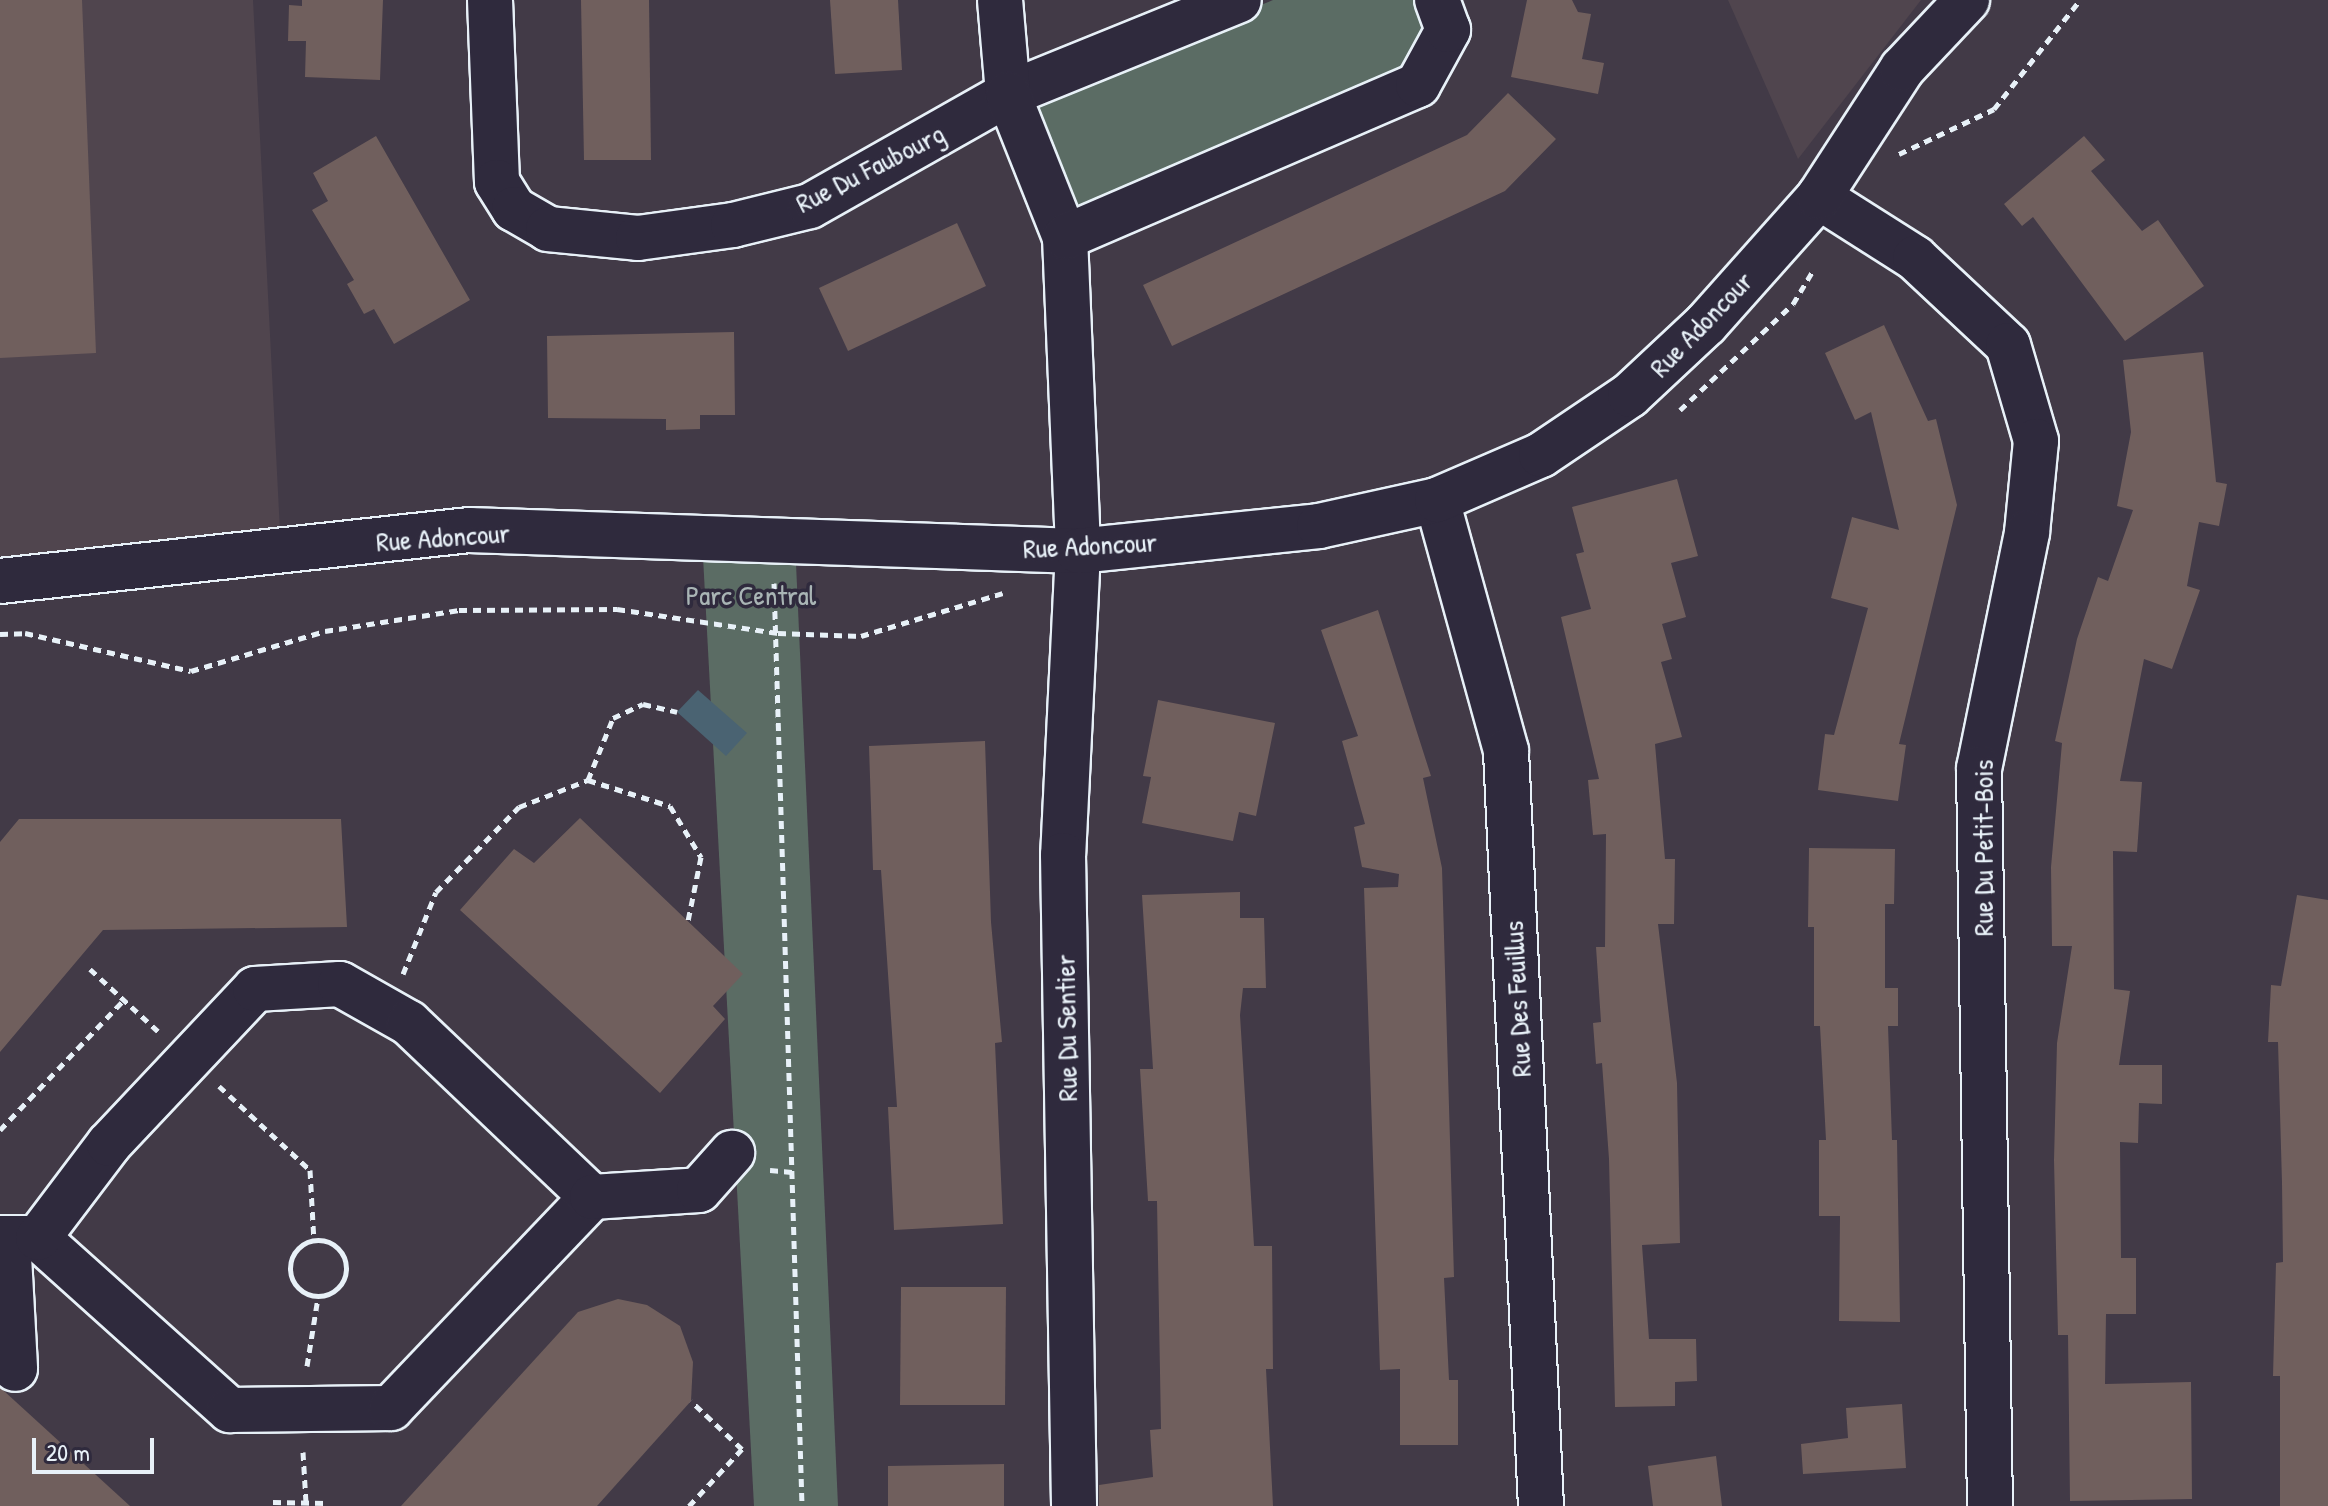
<!DOCTYPE html>
<style>
body{margin:0}
#map{position:relative;width:2328px;height:1506px;overflow:hidden;background:#423a47;font-family:"Patrick Hand",sans-serif}
div>[style]{position:absolute}
.built>*{inset:0;background:#50454e}
.green>*{inset:0;background:#5b6c64}
.water>*{inset:0;background:#4a6372}
.building>*{inset:0;background:#705f5d}
.path>*{height:5px;margin-top:-2.5px;transform-origin:0;background:repeating-linear-gradient(90deg,#e8f1f8 0 8px,transparent 0 14px)}
.path>.ring{margin:-2.5px;padding:0;box-sizing:content-box;background:none;border:5px solid #e8f1f8;border-radius:50%}
.roads{filter:drop-shadow(2px 0 #e8f1f8) drop-shadow(-2px 0 #e8f1f8) drop-shadow(0 2px #e8f1f8) drop-shadow(0 -2px #e8f1f8)}
.minor>*{height:44px;margin:-22px;padding:0 22px;transform-origin:22px;border-radius:22px;background:#2f2a3d}
span{translate:-50% -50%;white-space:nowrap;text-align:center;line-height:1.15;-webkit-text-stroke:7px #2f2a3d;paint-order:stroke}
.street-label{font-size:28px;color:#e8f1f8}
.park-label{font-size:28px;color:#a9b5b5}
.scale{position:absolute;left:32px;top:1438px;width:122px;height:36px;box-sizing:border-box;border:4px solid #e8f1f8;border-top:0;padding-left:10px;font-size:24px;line-height:28px;white-space:nowrap;color:#e8f1f8;-webkit-text-stroke:6px #2f2a3d;paint-order:stroke}
</style>
<div id="map">
<div class="built">
<div style="clip-path:polygon(0 0,253px 0,281px 551px,0 570px)"></div>
<div style="clip-path:polygon(1728px 0,1921px 0,1798px 159px)"></div>
</div>
<div class="green">
<div style="clip-path:polygon(1273px 0,1424px 0,1434px 28px,1409px 76px,1073px 220px,1023px 102px)"></div>
<div style="clip-path:polygon(702px 538px,795px 541px,838px 1506px,754px 1506px)"></div>
</div>
<div class="water">
<div style="clip-path:polygon(698px 690px,747px 733px,726px 756px,677px 712px)"></div>
</div>
<div class="building">
<div style="clip-path:polygon(0 0,82px 0,96px 353px,0 358px)"></div>
<div style="clip-path:polygon(302px 0,383px 0,380px 80px,305px 77px,306px 41px,288px 41px,289px 5px,302px 6px)"></div>
<div style="clip-path:polygon(581px 0,649px 0,651px 160px,584px 160px)"></div>
<div style="clip-path:polygon(830px 0,898px 0,902px 70px,835px 74px)"></div>
<div style="clip-path:polygon(1527px 0,1572px 0,1578px 12px,1591px 14px,1582px 59px,1604px 63px,1598px 94px,1511px 77px)"></div>
<div style="clip-path:polygon(1508px 93px,1556px 139px,1505px 191px,1172px 346px,1143px 285px,1467px 135px)"></div>
<div style="clip-path:polygon(376px 136px,470px 300px,394px 344px,374px 309px,364px 314px,347px 284px,354px 280px,312px 210px,328px 201px,313px 173px)"></div>
<div style="clip-path:polygon(2084px 136px,2105px 160px,2091px 171px,2142px 231px,2158px 220px,2204px 286px,2125px 341px,2033px 217px,2022px 226px,2004px 204px)"></div>
<div style="clip-path:polygon(957px 223px,986px 286px,848px 351px,819px 288px)"></div>
<div style="clip-path:polygon(1884px 325px,1928px 421px,1936px 419px,1957px 505px,1899px 744px,1906px 745px,1898px 801px,1818px 790px,1825px 734px,1834px 735px,1868px 608px,1831px 598px,1852px 517px,1899px 530px,1871px 412px,1855px 420px,1825px 353px)"></div>
<div style="clip-path:polygon(734px 332px,735px 415px,700px 415px,700px 429px,666px 430px,666px 419px,548px 418px,547px 336px)"></div>
<div style="clip-path:polygon(2203px 352px,2216px 482px,2227px 484px,2219px 526px,2199px 522px,2187px 586px,2200px 590px,2172px 669px,2144px 659px,2120px 781px,2142px 782px,2137px 852px,2113px 851px,2114px 989px,2130px 991px,2119px 1065px,2162px 1065px,2162px 1104px,2139px 1103px,2138px 1143px,2120px 1142px,2121px 1258px,2136px 1258px,2136px 1314px,2106px 1314px,2105px 1384px,2191px 1382px,2192px 1499px,2070px 1501px,2068px 1335px,2058px 1335px,2054px 1160px,2057px 1043px,2072px 946px,2052px 946px,2051px 867px,2062px 743px,2055px 741px,2077px 639px,2098px 577px,2108px 581px,2133px 510px,2117px 506px,2131px 432px,2123px 360px)"></div>
<div style="clip-path:polygon(1677px 479px,1698px 556px,1671px 563px,1686px 617px,1662px 624px,1672px 659px,1661px 662px,1682px 737px,1655px 744px,1665px 859px,1675px 859px,1674px 924px,1658px 924px,1677px 1083px,1680px 1243px,1642px 1245px,1649px 1339px,1696px 1339px,1697px 1381px,1675px 1382px,1675px 1406px,1615px 1407px,1609px 1159px,1602px 1063px,1596px 1064px,1593px 1023px,1601px 1022px,1596px 947px,1605px 947px,1606px 834px,1593px 835px,1588px 780px,1599px 779px,1561px 617px,1591px 609px,1576px 554px,1584px 552px,1572px 507px)"></div>
<div style="clip-path:polygon(1378px 610px,1431px 776px,1423px 778px,1442px 868px,1454px 1277px,1444px 1278px,1449px 1380px,1458px 1380px,1458px 1445px,1400px 1445px,1400px 1369px,1380px 1370px,1364px 888px,1398px 887px,1399px 874px,1362px 867px,1354px 827px,1365px 824px,1342px 741px,1358px 736px,1321px 630px)"></div>
<div style="clip-path:polygon(1158px 700px,1275px 723px,1256px 816px,1239px 812px,1233px 841px,1142px 823px,1151px 777px,1143px 776px)"></div>
<div style="clip-path:polygon(985px 741px,991px 922px,1002px 1042px,995px 1043px,1003px 1224px,894px 1230px,888px 1107px,897px 1107px,881px 870px,873px 870px,869px 746px)"></div>
<div style="clip-path:polygon(580px 818px,743px 974px,713px 1006px,725px 1019px,660px 1093px,460px 910px,514px 849px,534px 863px)"></div>
<div style="clip-path:polygon(19px 819px,341px 819px,347px 927px,103px 930px,0 1052px,0 842px)"></div>
<div style="clip-path:polygon(1809px 848px,1895px 849px,1894px 904px,1885px 904px,1885px 988px,1898px 988px,1898px 1026px,1888px 1026px,1892px 1140px,1897px 1140px,1900px 1322px,1839px 1321px,1840px 1216px,1819px 1216px,1819px 1140px,1826px 1140px,1820px 1026px,1814px 1026px,1814px 927px,1808px 927px)"></div>
<div style="clip-path:polygon(1240px 892px,1240px 918px,1264px 918px,1266px 988px,1243px 988px,1240px 1015px,1254px 1246px,1272px 1246px,1273px 1369px,1266px 1369px,1273px 1506px,1099px 1506px,1099px 1485px,1153px 1477px,1150px 1430px,1161px 1429px,1157px 1201px,1148px 1201px,1140px 1069px,1153px 1069px,1142px 895px)"></div>
<div style="clip-path:polygon(2297px 895px,2328px 900px,2328px 1506px,2280px 1506px,2280px 1376px,2273px 1376px,2276px 1263px,2283px 1262px,2282px 1183px,2278px 1042px,2268px 1042px,2271px 985px,2281px 986px)"></div>
<div style="clip-path:polygon(901px 1287px,1006px 1287px,1005px 1405px,900px 1405px)"></div>
<div style="clip-path:polygon(618px 1299px,647px 1305px,680px 1326px,693px 1362px,691px 1401px,597px 1506px,401px 1506px,578px 1312px)"></div>
<div style="clip-path:polygon(0 1388px,4px 1391px,130px 1506px,0 1506px)"></div>
<div style="clip-path:polygon(1902px 1404px,1906px 1468px,1803px 1474px,1801px 1444px,1848px 1438px,1846px 1408px)"></div>
<div style="clip-path:polygon(1716px 1456px,1722px 1506px,1653px 1506px,1648px 1466px)"></div>
<div style="clip-path:polygon(1004px 1464px,1004px 1506px,888px 1506px,888px 1466px)"></div>
</div>
<div class="path">
<div style="left:1899px;top:154px;width:105px;rotate:-25.3deg"></div>
<div style="left:1994px;top:109px;width:139px;rotate:-51.7deg"></div>
<div style="left:1680px;top:410px;width:155px;rotate:-43.2deg"></div>
<div style="left:1793px;top:304px;width:39px;rotate:-59deg"></div>
<div style="left:774px;top:583px;width:923px;rotate:88.26deg"></div>
<div style="left:0;top:634px;width:25px;rotate:-2deg"></div>
<div style="left:25px;top:633px;width:170px;rotate:12.9deg"></div>
<div style="left:191px;top:671px;width:140px;rotate:-16.6deg"></div>
<div style="left:325px;top:631px;width:136px;rotate:-8.9deg"></div>
<div style="left:459px;top:610px;width:158px;rotate:-0.4deg"></div>
<div style="left:617px;top:609px;width:163px;rotate:8.5deg"></div>
<div style="left:778px;top:633px;width:83px;rotate:2.1deg"></div>
<div style="left:861px;top:636px;width:148px;rotate:-16.8deg"></div>
<div style="left:588px;top:780px;width:67px;rotate:-68deg"></div>
<div style="left:613px;top:718px;width:33px;rotate:-25deg"></div>
<div style="left:643px;top:704px;width:35px;rotate:13deg"></div>
<div style="left:90px;top:969px;width:92px;rotate:42.4deg"></div>
<div style="left:403px;top:974px;width:88px;rotate:-68.1deg"></div>
<div style="left:436px;top:892px;width:119px;rotate:-45.7deg"></div>
<div style="left:519px;top:807px;width:74px;rotate:-21.4deg"></div>
<div style="left:588px;top:780px;width:86px;rotate:17.6deg"></div>
<div style="left:670px;top:806px;width:60px;rotate:58.7deg"></div>
<div style="left:701px;top:857px;width:65px;rotate:101.5deg"></div>
<div style="left:219px;top:1086px;width:124px;rotate:42.7deg"></div>
<div style="left:310px;top:1170px;width:71px;rotate:86.8deg"></div>
<div style="left:0;top:1130px;width:180px;rotate:-46.4deg"></div>
<div style="left:770px;top:1170px;width:22px;rotate:5deg"></div>
<div class="ring" style="left:290px;top:1240px;width:51px;height:51px"></div>
<div style="left:307px;top:1366px;width:70px;rotate:-80.9deg"></div>
<div style="left:303px;top:1452px;width:51px;rotate:86.6deg"></div>
<div style="left:273px;top:1502px;width:53px;rotate:1.1deg"></div>
<div style="left:689px;top:1506px;width:78px;rotate:-47.1deg"></div>
<div style="left:742px;top:1449px;width:70px;rotate:-136.7deg"></div>
</div>
<div class="roads">
<div class="minor">
<div style="left:490px;top:0;width:182px;rotate:87.8deg"></div>
<div style="left:497px;top:182px;width:32px;rotate:58deg"></div>
<div style="left:514px;top:209px;width:39px;rotate:30deg"></div>
<div style="left:548px;top:229px;width:90px;rotate:5.7deg"></div>
<div style="left:638px;top:238px;width:96px;rotate:-7.8deg"></div>
<div style="left:733px;top:225px;width:79px;rotate:-13.9deg"></div>
<div style="left:810px;top:206px;width:227px;rotate:-29.5deg"></div>
<div style="left:1008px;top:94px;width:249px;rotate:-22.1deg"></div>
<div style="left:1000px;top:0;width:94px;rotate:85.1deg"></div>
<div style="left:1008px;top:94px;width:154px;rotate:68.3deg"></div>
<div style="left:1065px;top:237px;width:314px;rotate:87.6deg"></div>
<div style="left:1078px;top:551px;width:304px;rotate:92.8deg"></div>
<div style="left:1063px;top:855px;width:651px;rotate:89.03deg"></div>
<div style="left:1819px;top:197px;width:114px;rotate:32.4deg"></div>
<div style="left:1915px;top:258px;width:127px;rotate:43.1deg"></div>
<div style="left:2008px;top:345px;width:100px;rotate:73.7deg"></div>
<div style="left:2036px;top:441px;width:92px;rotate:95.6deg"></div>
<div style="left:2027px;top:533px;width:240px;rotate:101.5deg"></div>
<div style="left:1979px;top:768px;width:738px;rotate:89.15deg"></div>
<div style="left:1065px;top:237px;width:384px;rotate:-23.3deg"></div>
<div style="left:1418px;top:85px;width:63px;rotate:-61.4deg"></div>
<div style="left:1448px;top:30px;width:32px;rotate:-110deg"></div>
<div style="left:1437px;top:500px;width:260px;rotate:74.6deg"></div>
<div style="left:1506px;top:751px;width:756px;rotate:87.35deg"></div>
<div style="left:0;top:581px;width:472px;rotate:-6.2deg"></div>
<div style="left:469px;top:530px;width:609px;rotate:1.97deg"></div>
<div style="left:1078px;top:551px;width:242px;rotate:-5.9deg"></div>
<div style="left:1319px;top:526px;width:121px;rotate:-12.4deg"></div>
<div style="left:1437px;top:500px;width:113px;rotate:-23.4deg"></div>
<div style="left:1541px;top:455px;width:107px;rotate:-34deg"></div>
<div style="left:1630px;top:395px;width:104px;rotate:-43.1deg"></div>
<div style="left:1706px;top:324px;width:170px;rotate:-48.3deg"></div>
<div style="left:1819px;top:197px;width:153px;rotate:-57deg"></div>
<div style="left:1902px;top:69px;width:95px;rotate:-46.7deg"></div>
<div style="left:0;top:1238px;width:38px"></div>
<div style="left:38px;top:1238px;width:258px;rotate:41.9deg"></div>
<div style="left:230px;top:1410px;width:161px;rotate:-0.7deg"></div>
<div style="left:391px;top:1408px;width:291px;rotate:-46.4deg"></div>
<div style="left:8px;top:1238px;width:131px;rotate:86.9deg"></div>
<div style="left:38px;top:1238px;width:118px;rotate:-52.9deg"></div>
<div style="left:109px;top:1144px;width:213px;rotate:-46.7deg"></div>
<div style="left:255px;top:989px;width:85px;rotate:-3.4deg"></div>
<div style="left:340px;top:984px;width:79px;rotate:29.5deg"></div>
<div style="left:409px;top:1023px;width:253px;rotate:43.6deg"></div>
<div style="left:592px;top:1197px;width:107px;rotate:-3.7deg"></div>
<div style="left:699px;top:1190px;width:50px;rotate:-48.3deg"></div>
</div>
</div>
<div class="street-label">
<span style="left:870px;top:168px;rotate:-27deg">Rue Du Faubourg</span>
<span style="left:1701px;top:324px;rotate:-46deg">Rue Adoncour</span>
<span style="left:443px;top:537px;rotate:-4deg">Rue Adoncour</span>
<span style="left:1090px;top:545px;rotate:-3deg">Rue Adoncour</span>
<span style="left:1983px;top:848px;rotate:-90deg">Rue Du Petit-Bois</span>
<span style="left:1517px;top:999px;rotate:-93deg">Rue Des Feuillus</span>
<span style="left:1066px;top:1028px;rotate:-91deg">Rue Du Sentier</span>
</div>
<div class="park-label">
<span style="left:751px;top:595px">Parc Central</span>
</div>
<div class="scale">20 m</div>
</div>
